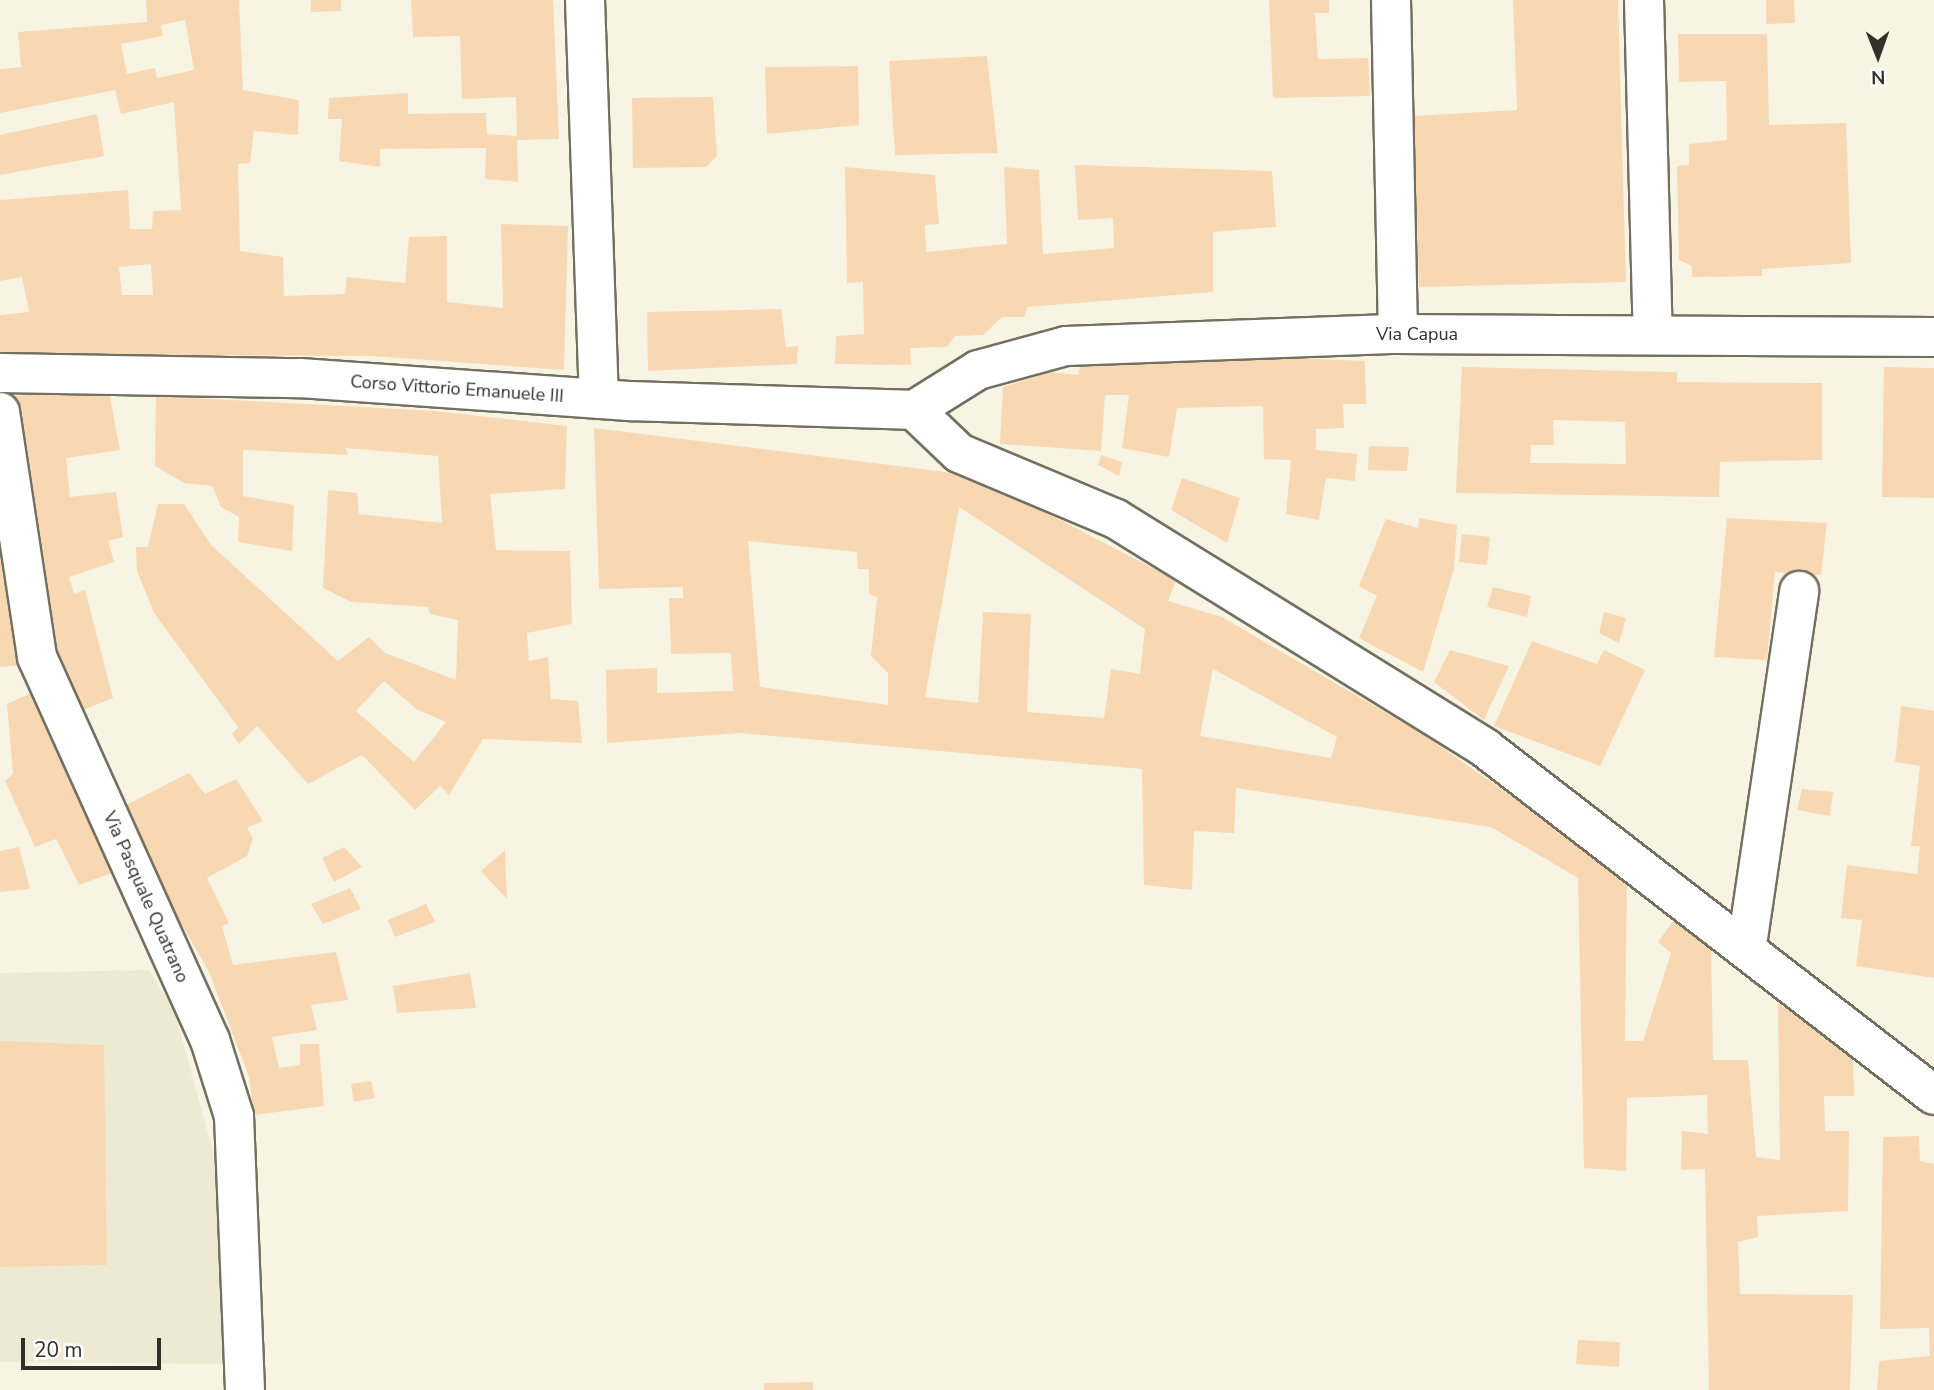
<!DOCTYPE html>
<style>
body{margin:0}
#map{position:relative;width:1934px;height:1390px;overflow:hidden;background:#f8f4e4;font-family:"Nunito Sans",sans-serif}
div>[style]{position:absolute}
.built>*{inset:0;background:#eee9d2}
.building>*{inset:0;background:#f7d8b3}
.roads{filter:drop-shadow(2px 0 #737062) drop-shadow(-2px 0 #737062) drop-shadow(0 2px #737062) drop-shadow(0 -2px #737062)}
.minor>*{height:38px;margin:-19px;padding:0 19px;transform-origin:19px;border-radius:19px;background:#fff}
span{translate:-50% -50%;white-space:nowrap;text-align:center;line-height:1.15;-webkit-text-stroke:7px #fff;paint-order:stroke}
.street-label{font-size:18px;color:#31302a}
.north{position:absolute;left:1843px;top:21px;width:70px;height:70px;-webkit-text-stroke:5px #fff;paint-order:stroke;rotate:179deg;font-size:19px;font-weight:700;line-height:28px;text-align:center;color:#31302a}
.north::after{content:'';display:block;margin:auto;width:24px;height:32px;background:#31302a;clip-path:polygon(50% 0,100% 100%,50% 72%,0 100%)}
.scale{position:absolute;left:21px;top:1338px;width:140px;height:32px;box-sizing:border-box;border:4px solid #31302a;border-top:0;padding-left:9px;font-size:21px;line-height:24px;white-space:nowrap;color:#31302a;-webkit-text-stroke:5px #fff;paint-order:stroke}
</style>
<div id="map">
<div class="built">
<div style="clip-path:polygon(149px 970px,174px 1010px,213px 1151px,222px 1208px,227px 1364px,0 1362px,0 973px)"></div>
</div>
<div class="building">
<div style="clip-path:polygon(evenodd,146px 0,239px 0,243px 90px,299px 100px,298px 135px,254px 131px,250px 163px,238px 164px,240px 251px,283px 257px,284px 296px,345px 294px,347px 277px,405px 283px,409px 237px,447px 236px,447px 302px,503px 308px,501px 224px,568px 226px,564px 370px,373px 356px,0 354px,0 315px,29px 312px,22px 277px,0 281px,0 200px,128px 190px,130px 229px,152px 229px,153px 211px,181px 210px,174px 102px,121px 114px,115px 90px,0 113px,0 69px,21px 67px,18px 32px,147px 22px,146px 0,185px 20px,194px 70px,157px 78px,155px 68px,127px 74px,121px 44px,163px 36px,161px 25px,185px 20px,146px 0,151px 264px,153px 295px,122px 295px,119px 267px,151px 264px)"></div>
<div style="clip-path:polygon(311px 0,341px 0,341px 11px,311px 12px)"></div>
<div style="clip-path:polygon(411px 0,553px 0,559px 139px,517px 140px,518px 182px,485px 179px,486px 148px,380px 149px,380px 167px,339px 161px,342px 119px,328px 119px,329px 98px,408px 93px,408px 114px,486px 113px,487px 134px,517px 136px,516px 97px,462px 99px,460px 36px,413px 37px)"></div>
<div style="clip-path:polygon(1269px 0,1329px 0,1329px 13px,1315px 13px,1318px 59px,1368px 58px,1370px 96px,1273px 98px)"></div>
<div style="clip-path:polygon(1513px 0,1618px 0,1626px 282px,1419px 287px,1414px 116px,1517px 110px)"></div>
<div style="clip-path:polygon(1766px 0,1794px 0,1795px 23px,1766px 24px)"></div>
<div style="clip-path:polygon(1678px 34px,1767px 34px,1769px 125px,1846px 123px,1851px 263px,1762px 269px,1762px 276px,1692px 277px,1692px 266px,1679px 260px,1677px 166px,1689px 165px,1689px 144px,1727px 140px,1726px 81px,1679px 82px)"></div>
<div style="clip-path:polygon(987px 56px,998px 153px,895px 155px,889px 61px)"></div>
<div style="clip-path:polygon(858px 66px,859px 125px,767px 134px,765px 67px)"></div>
<div style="clip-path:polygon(713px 97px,717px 156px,706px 167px,633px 168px,632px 98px)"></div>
<div style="clip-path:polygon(97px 114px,104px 156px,0 175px,0 135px)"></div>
<div style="clip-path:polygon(1075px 165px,1272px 171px,1276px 227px,1213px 232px,1213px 292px,1028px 307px,1024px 317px,1002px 317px,983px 335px,955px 336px,947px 347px,910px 348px,911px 365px,835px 364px,836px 336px,864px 334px,863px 282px,847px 283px,845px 167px,935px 175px,939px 224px,925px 225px,926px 252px,1007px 244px,1004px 167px,1039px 170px,1043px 254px,1114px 248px,1113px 218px,1078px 220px)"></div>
<div style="clip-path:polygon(781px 309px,786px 347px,798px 346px,797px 364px,648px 371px,647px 312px)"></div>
<div style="clip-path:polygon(1264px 357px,1365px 361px,1366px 404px,1343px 404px,1344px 428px,1316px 429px,1316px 450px,1357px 454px,1355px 481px,1326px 478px,1319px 520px,1286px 514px,1291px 460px,1264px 459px,1263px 406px,1177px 408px,1169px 457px,1122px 448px,1129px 395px,1105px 395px,1101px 451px,1000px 444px,1003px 387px,1050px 372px,1078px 375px,1082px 358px)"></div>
<div style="clip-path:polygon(evenodd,1462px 367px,1677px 372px,1677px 382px,1822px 383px,1822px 460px,1720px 462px,1719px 497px,1456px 493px,1462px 367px,1553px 420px,1625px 422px,1626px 464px,1530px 463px,1531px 445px,1554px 445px,1553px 420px)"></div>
<div style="clip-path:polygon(1884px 367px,1934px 368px,1934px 498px,1882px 497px)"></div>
<div style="clip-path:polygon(108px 387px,120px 450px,66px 458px,70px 497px,116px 492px,123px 537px,108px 541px,114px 562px,69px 577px,74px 594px,85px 590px,113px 698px,68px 716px,40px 602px,14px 396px)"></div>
<div style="clip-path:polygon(evenodd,156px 396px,436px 411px,567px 426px,565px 489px,490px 494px,496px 550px,570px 551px,572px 624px,527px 633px,529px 661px,548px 657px,551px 699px,578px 701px,582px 743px,483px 739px,449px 795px,440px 786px,415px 810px,362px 755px,308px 784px,257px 726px,239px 744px,232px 734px,238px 727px,154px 613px,137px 571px,136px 547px,148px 547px,158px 504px,184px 504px,211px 545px,338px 661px,369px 637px,385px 653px,456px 680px,458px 620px,430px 614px,428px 607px,351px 602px,323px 588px,328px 490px,357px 493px,359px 514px,442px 523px,438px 456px,346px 448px,348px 455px,243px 450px,243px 496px,294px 505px,292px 551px,238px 542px,239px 517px,221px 507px,212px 486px,184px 483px,155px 466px,156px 396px,384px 681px,416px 709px,446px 722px,414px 762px,356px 711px,384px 681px)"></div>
<div style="clip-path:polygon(evenodd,594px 428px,953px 473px,1025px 502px,1176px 580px,1168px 601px,1222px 617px,1424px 735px,1627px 877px,1625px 1041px,1643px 1041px,1671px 953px,1658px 942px,1673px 921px,1711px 945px,1713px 1060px,1748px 1060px,1756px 1157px,1780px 1160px,1778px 1003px,1853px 1053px,1854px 1096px,1824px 1096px,1825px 1131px,1849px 1131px,1848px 1211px,1757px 1216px,1758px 1237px,1738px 1242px,1740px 1294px,1853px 1295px,1850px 1390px,1709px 1390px,1705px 1169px,1681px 1170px,1682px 1131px,1708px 1134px,1707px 1095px,1627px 1098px,1626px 1171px,1584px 1168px,1578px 878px,1491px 827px,1236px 788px,1234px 833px,1194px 831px,1192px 890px,1144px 885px,1142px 769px,740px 733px,607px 743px,606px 670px,657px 668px,657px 693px,733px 691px,731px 653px,671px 654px,669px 598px,683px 598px,683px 587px,599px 589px,594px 428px,959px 507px,1145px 629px,1140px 674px,1111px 669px,1104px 718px,1027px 712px,1031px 614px,983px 612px,978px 703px,925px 697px,959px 507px,594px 428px,748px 541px,857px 552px,858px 569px,869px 569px,869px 594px,877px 597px,871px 656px,888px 673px,888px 705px,760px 687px,748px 541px,594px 428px,1213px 669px,1337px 737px,1331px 758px,1200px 736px,1213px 669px)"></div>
<div style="clip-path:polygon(1369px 446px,1409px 447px,1407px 471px,1368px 470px)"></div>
<div style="clip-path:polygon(1101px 455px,1122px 462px,1119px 476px,1098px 465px)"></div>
<div style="clip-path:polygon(1182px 478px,1240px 498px,1227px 543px,1171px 510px)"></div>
<div style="clip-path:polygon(1419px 518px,1457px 525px,1454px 569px,1423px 672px,1359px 638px,1377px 596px,1359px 586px,1386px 519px,1418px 528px)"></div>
<div style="clip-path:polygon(1727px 518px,1827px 523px,1821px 575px,1775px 572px,1767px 660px,1714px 657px)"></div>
<div style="clip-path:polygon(0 520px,23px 665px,0 667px)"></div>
<div style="clip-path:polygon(1462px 534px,1490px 537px,1487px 565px,1459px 562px)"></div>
<div style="clip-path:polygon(1493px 587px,1531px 596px,1527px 617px,1487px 607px)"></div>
<div style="clip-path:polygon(1604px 612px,1626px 618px,1619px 643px,1599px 633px)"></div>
<div style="clip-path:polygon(1532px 641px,1597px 664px,1604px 650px,1645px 670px,1600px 766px,1494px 726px)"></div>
<div style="clip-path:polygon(1450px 650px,1509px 666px,1484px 720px,1434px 682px)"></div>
<div style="clip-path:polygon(31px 693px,96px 825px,112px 873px,79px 885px,56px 839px,35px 847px,5px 781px,13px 774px,7px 704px)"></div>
<div style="clip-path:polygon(1901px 706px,1934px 711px,1934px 978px,1856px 966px,1862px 920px,1841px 918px,1847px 865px,1917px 874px,1920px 846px,1911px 846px,1920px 766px,1895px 762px)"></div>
<div style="clip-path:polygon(189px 773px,205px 794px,236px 779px,263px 821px,247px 828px,253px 838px,247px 856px,207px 878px,229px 923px,222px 926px,233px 965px,336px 952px,348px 1000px,311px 1005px,317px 1030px,272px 1037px,279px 1068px,300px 1065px,300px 1044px,319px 1044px,324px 1106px,254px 1115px,249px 1077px,209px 972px,116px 810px)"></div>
<div style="clip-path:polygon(1802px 789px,1833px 792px,1830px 816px,1797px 810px)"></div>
<div style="clip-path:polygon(19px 847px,30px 889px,0 892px,0 851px)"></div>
<div style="clip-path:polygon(344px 847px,362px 867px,334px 882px,322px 858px)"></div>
<div style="clip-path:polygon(505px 850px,507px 899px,481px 871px)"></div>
<div style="clip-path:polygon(350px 888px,361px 909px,323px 924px,311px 904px)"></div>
<div style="clip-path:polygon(426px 904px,435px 922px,395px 937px,388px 920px)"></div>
<div style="clip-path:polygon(470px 973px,476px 1008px,397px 1013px,393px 986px)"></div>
<div style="clip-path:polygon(0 1041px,104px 1045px,107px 1265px,0 1267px)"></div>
<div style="clip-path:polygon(371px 1081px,375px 1098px,354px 1102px,351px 1084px)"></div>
<div style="clip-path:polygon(1919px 1136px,1920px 1161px,1934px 1164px,1934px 1390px,1877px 1390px,1879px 1361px,1930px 1356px,1929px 1328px,1880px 1329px,1883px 1137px)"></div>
<div style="clip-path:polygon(1578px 1340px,1620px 1342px,1619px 1367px,1576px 1364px)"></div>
<div style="clip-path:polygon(813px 1382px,813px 1390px,764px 1390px,764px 1383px)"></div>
</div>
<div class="roads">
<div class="minor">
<div style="left:585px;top:0;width:399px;rotate:88deg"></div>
<div style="left:1391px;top:0;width:334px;rotate:88.8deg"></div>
<div style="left:1644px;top:0;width:334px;rotate:88.5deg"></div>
<div style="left:0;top:373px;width:300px;rotate:1deg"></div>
<div style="left:300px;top:378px;width:333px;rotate:4deg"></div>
<div style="left:632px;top:401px;width:282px;rotate:1.8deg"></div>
<div style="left:914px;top:410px;width:62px;rotate:43.7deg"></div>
<div style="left:959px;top:453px;width:170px;rotate:22.8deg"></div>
<div style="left:1116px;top:519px;width:434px;rotate:31.8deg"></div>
<div style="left:1485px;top:748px;width:567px;rotate:37.7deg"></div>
<div style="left:914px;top:410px;width:75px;rotate:-32deg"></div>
<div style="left:978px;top:370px;width:91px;rotate:-15.3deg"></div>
<div style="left:1066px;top:346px;width:332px;rotate:-2.1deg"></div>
<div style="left:1398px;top:334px;width:536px;rotate:0.32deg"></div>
<div style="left:0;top:412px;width:248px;rotate:81.4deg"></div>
<div style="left:37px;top:657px;width:420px;rotate:65.7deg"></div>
<div style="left:210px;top:1040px;width:80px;rotate:72.5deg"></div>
<div style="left:234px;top:1116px;width:274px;rotate:87.7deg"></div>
<div style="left:1747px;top:945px;width:358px;rotate:-81.6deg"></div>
</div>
</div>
<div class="street-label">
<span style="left:1417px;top:334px">Via Capua</span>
<span style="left:457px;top:389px;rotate:4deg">Corso Vittorio Emanuele III</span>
<span style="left:146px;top:897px;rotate:66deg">Via Pasquale Quatrano</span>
</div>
<div class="north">N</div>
<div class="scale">20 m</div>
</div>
